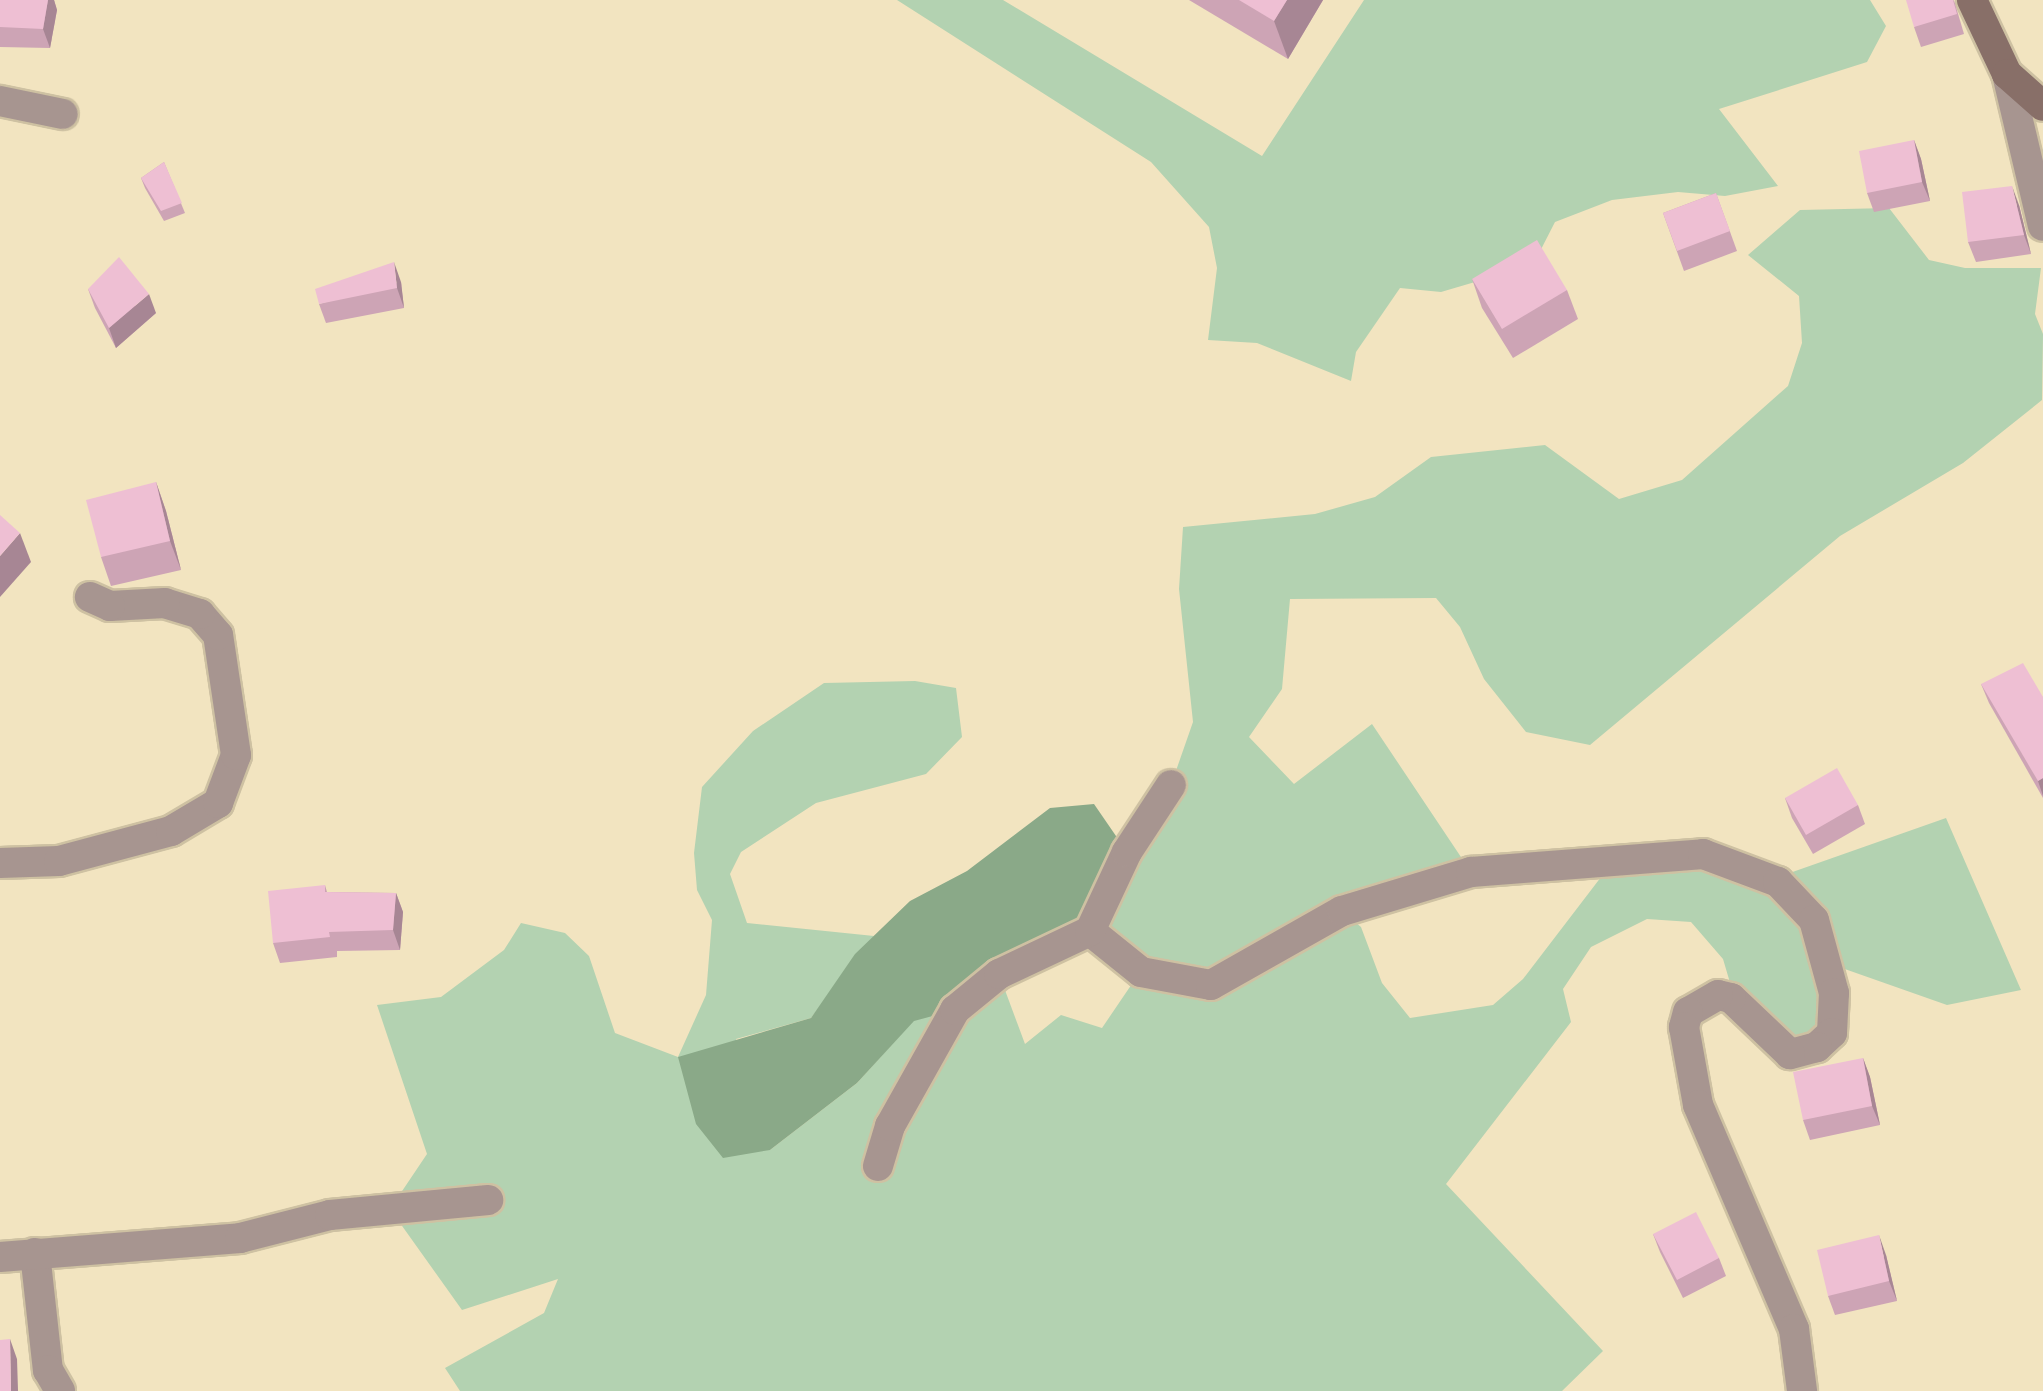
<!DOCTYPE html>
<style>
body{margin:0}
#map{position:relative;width:2043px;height:1391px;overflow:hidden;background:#f2e4c0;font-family:Barlow,sans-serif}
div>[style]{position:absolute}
.green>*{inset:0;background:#b3d2b1}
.forest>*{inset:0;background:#8aa988}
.roads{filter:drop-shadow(2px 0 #cec1a2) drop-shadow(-2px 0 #cec1a2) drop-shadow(0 2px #cec1a2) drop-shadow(0 -2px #cec1a2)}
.street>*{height:30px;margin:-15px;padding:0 15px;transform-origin:15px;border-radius:15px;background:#a79590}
.secondary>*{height:30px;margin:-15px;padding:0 15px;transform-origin:15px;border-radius:15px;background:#886f68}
.wall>*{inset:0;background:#cda4b5}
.shaded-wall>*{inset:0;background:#a78694}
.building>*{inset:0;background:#eebfd3}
span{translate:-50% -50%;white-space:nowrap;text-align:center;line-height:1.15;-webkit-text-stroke:9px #f2e4c0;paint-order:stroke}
</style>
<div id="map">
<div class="green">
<div style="clip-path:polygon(897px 0,1003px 0,1262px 156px,1364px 0,1870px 0,1886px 26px,1867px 62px,1719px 109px,1778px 186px,1725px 196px,1678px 192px,1612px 200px,1555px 222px,1533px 265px,1441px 292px,1400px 288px,1356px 352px,1351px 381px,1257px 343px,1208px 340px,1217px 268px,1209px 227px,1151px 162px)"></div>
<div style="clip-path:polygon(1889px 208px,1929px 260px,1965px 268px,2041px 268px,2035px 314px,2043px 334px,2042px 400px,1963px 463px,1840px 536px,1590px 745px,1526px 732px,1484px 679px,1460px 627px,1436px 598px,1290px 599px,1282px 689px,1249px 737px,1294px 784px,1372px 724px,1471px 872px,1343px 912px,1361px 927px,1382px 983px,1410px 1018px,1493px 1005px,1523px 979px,1611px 864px,1673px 850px,1784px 875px,1946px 818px,2021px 990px,1947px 1005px,1822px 961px,1820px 1033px,1796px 1043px,1731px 986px,1723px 959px,1691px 922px,1647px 919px,1591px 947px,1563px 989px,1571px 1022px,1446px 1184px,1603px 1351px,1562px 1391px,460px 1391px,445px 1368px,544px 1313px,558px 1279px,462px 1310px,390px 1209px,427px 1154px,377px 1005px,441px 997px,504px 950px,521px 923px,565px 933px,589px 956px,615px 1033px,678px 1057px,706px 995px,712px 920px,697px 890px,694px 853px,702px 787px,753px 731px,824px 683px,915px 681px,956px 688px,962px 737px,926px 774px,816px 803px,741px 852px,730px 874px,747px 923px,874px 936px,811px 1018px,736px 1039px,770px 1150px,857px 1083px,914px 1020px,955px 1010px,999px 974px,1025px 1044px,1061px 1015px,1102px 1028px,1140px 972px,1090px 931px,1171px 785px,1193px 722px,1179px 589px,1183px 527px,1315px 514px,1375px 497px,1431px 457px,1545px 445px,1619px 499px,1682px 480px,1788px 386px,1802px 343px,1799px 296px,1748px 255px,1800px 210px)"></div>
</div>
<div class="forest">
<div style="clip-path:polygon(1094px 804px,1127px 852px,1090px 931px,955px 1010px,914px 1021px,857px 1083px,770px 1150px,723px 1158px,696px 1124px,678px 1057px,811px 1018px,855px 954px,910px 901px,967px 871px,1050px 808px)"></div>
</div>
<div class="roads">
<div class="street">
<div style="left:2007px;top:74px;width:156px;rotate:76.7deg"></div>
<div style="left:0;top:101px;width:64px;rotate:11.7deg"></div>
<div style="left:0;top:863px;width:59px;rotate:-1.9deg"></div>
<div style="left:59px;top:861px;width:116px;rotate:-15deg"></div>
<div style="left:171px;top:831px;width:55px;rotate:-30.8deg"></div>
<div style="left:218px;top:803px;width:51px;rotate:-69.4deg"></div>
<div style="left:236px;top:755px;width:121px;rotate:-98.5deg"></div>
<div style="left:218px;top:635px;width:28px;rotate:-131deg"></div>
<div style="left:200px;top:614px;width:37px;rotate:-163deg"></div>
<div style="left:165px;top:603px;width:55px;rotate:176.9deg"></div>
<div style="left:110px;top:606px;width:22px;rotate:-156deg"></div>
<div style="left:1090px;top:931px;width:65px;rotate:38.8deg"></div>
<div style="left:1141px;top:972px;width:71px;rotate:10.5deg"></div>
<div style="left:1211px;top:985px;width:150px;rotate:-29.5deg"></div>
<div style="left:1342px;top:911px;width:135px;rotate:-16.8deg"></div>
<div style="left:1471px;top:872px;width:233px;rotate:-4.4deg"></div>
<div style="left:1703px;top:854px;width:80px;rotate:20.5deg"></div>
<div style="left:1778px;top:882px;width:52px;rotate:46.5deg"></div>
<div style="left:1814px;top:920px;width:76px;rotate:74.7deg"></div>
<div style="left:1834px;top:993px;width:40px;rotate:92.9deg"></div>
<div style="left:1832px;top:1033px;width:21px;rotate:137deg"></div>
<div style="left:1817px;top:1047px;width:28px;rotate:165deg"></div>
<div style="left:1790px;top:1054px;width:81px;rotate:-136.5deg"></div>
<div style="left:1731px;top:998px;width:13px;rotate:-167deg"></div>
<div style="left:1718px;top:995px;width:34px;rotate:150deg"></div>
<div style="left:1688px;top:1012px;width:16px;rotate:105deg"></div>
<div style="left:1684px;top:1027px;width:79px;rotate:79.8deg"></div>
<div style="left:1698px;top:1105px;width:244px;rotate:66.8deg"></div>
<div style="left:1794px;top:1329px;width:63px;rotate:82.6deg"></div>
<div style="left:878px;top:1166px;width:42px;rotate:-73.3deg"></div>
<div style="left:890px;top:1126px;width:133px;rotate:-60.7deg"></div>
<div style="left:955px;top:1010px;width:57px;rotate:-39.3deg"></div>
<div style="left:999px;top:974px;width:101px;rotate:-25.3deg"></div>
<div style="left:1090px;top:931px;width:87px;rotate:-64.9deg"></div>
<div style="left:1127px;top:852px;width:80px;rotate:-56.7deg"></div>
<div style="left:35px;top:1253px;width:118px;rotate:83.7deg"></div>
<div style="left:48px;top:1370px;width:24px;rotate:60deg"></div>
<div style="left:0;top:1257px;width:241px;rotate:-4.5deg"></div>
<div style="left:240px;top:1238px;width:93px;rotate:-14.3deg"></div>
<div style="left:330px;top:1215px;width:159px;rotate:-5.4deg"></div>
</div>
<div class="secondary">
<div style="left:1972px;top:0;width:82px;rotate:64.7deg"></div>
<div style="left:2007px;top:74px;width:48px;rotate:41.6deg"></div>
</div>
</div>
<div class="wall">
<div style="clip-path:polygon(0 0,54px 0,57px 10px,50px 48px,0 47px)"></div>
<div style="clip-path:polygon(1189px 0,1323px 0,1288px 59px)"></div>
<div style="clip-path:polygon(1954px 0,1964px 34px,1921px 47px,1914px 27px)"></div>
<div style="clip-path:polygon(1914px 140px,1921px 159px,1930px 201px,1874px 212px,1867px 193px)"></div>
<div style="clip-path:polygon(164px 162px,185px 213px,164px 221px,145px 188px,141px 178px)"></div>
<div style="clip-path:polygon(1716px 193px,1737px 251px,1684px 271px,1663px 213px)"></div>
<div style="clip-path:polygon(2019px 205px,2031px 254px,1976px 262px,1968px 242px)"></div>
<div style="clip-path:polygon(1472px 279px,1567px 290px,1578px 319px,1513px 358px,1482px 308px)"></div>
<div style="clip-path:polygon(401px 282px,404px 308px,326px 323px,319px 304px)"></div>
<div style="clip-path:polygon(88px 289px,156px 313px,116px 348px,95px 308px)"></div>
<div style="clip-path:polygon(156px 482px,166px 511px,181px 570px,111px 586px,101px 557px)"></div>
<div style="clip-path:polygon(1981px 684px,2043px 697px,2043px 798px,1989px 703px)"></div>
<div style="clip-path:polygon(1785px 798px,1858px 805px,1865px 824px,1813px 854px,1792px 818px)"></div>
<div style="clip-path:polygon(325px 885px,327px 892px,396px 893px,403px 912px,400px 950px,337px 951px,337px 957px,280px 963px,273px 943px)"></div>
<div style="clip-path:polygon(1863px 1058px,1870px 1077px,1880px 1125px,1810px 1140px,1803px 1120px)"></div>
<div style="clip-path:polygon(1653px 1234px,1719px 1258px,1726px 1276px,1683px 1298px,1660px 1252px)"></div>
<div style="clip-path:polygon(1886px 1255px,1897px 1301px,1835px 1315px,1828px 1296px)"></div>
</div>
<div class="shaded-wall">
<div style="clip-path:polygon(48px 0,54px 0,57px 10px,50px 48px,43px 29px)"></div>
<div style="clip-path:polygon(1287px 0,1323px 0,1288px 59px,1274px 21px)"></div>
<div style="clip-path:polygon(1914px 140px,1921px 159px,1930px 201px,1922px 182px)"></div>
<div style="clip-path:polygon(2012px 186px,2019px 205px,2031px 254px,2024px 235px)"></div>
<div style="clip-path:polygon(394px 262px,401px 282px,404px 308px,397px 288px)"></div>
<div style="clip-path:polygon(149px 294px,156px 313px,116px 348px,109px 328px)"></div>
<div style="clip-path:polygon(156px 482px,166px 511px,181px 570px,170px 541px)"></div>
<div style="clip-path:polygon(20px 533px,31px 562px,0 597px,0 556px)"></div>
<div style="clip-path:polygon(2043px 778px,2043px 796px,2038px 781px)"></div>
<div style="clip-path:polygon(396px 893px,403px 912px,400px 950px,393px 930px)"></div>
<div style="clip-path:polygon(1863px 1058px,1870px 1077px,1880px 1125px,1872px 1106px)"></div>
<div style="clip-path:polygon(1879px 1235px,1886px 1255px,1897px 1301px,1889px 1281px)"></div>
<div style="clip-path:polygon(10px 1339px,17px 1359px,18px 1391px,11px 1391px)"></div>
</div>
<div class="building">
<div style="clip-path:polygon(0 0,48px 0,43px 29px,0 27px)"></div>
<div style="clip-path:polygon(1239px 0,1287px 0,1274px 21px)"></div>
<div style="clip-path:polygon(1906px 0,1953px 0,1957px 14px,1914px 27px)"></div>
<div style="clip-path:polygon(1914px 140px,1922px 182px,1867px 193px,1859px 151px)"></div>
<div style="clip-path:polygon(164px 162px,182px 203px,161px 211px,141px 178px)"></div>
<div style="clip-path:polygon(2012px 186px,2024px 235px,1968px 242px,1962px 192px)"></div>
<div style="clip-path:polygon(1716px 193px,1730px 231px,1677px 251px,1663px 213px)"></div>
<div style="clip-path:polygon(1537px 240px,1567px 290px,1502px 329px,1472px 279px)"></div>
<div style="clip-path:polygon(119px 257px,149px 294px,109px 328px,88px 289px)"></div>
<div style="clip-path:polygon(394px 262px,397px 288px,319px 304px,315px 289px)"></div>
<div style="clip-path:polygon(156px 482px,170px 541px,101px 557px,86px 500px)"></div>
<div style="clip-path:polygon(0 515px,20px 533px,0 556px)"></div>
<div style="clip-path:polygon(2023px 663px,2043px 697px,2043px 778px,2038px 781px,1981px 684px)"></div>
<div style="clip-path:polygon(1837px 768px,1858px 805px,1806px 835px,1785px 798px)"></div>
<div style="clip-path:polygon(325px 885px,325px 892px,396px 893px,393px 930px,329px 932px,330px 937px,273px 943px,268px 891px)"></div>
<div style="clip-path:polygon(1863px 1058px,1872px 1106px,1803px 1120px,1793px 1072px)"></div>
<div style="clip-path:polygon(1696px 1212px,1719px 1258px,1677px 1280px,1653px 1234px)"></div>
<div style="clip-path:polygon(1879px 1235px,1889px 1281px,1828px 1296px,1817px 1250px)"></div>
<div style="clip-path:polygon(10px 1339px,11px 1391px,0 1391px,0 1340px)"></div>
</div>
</div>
